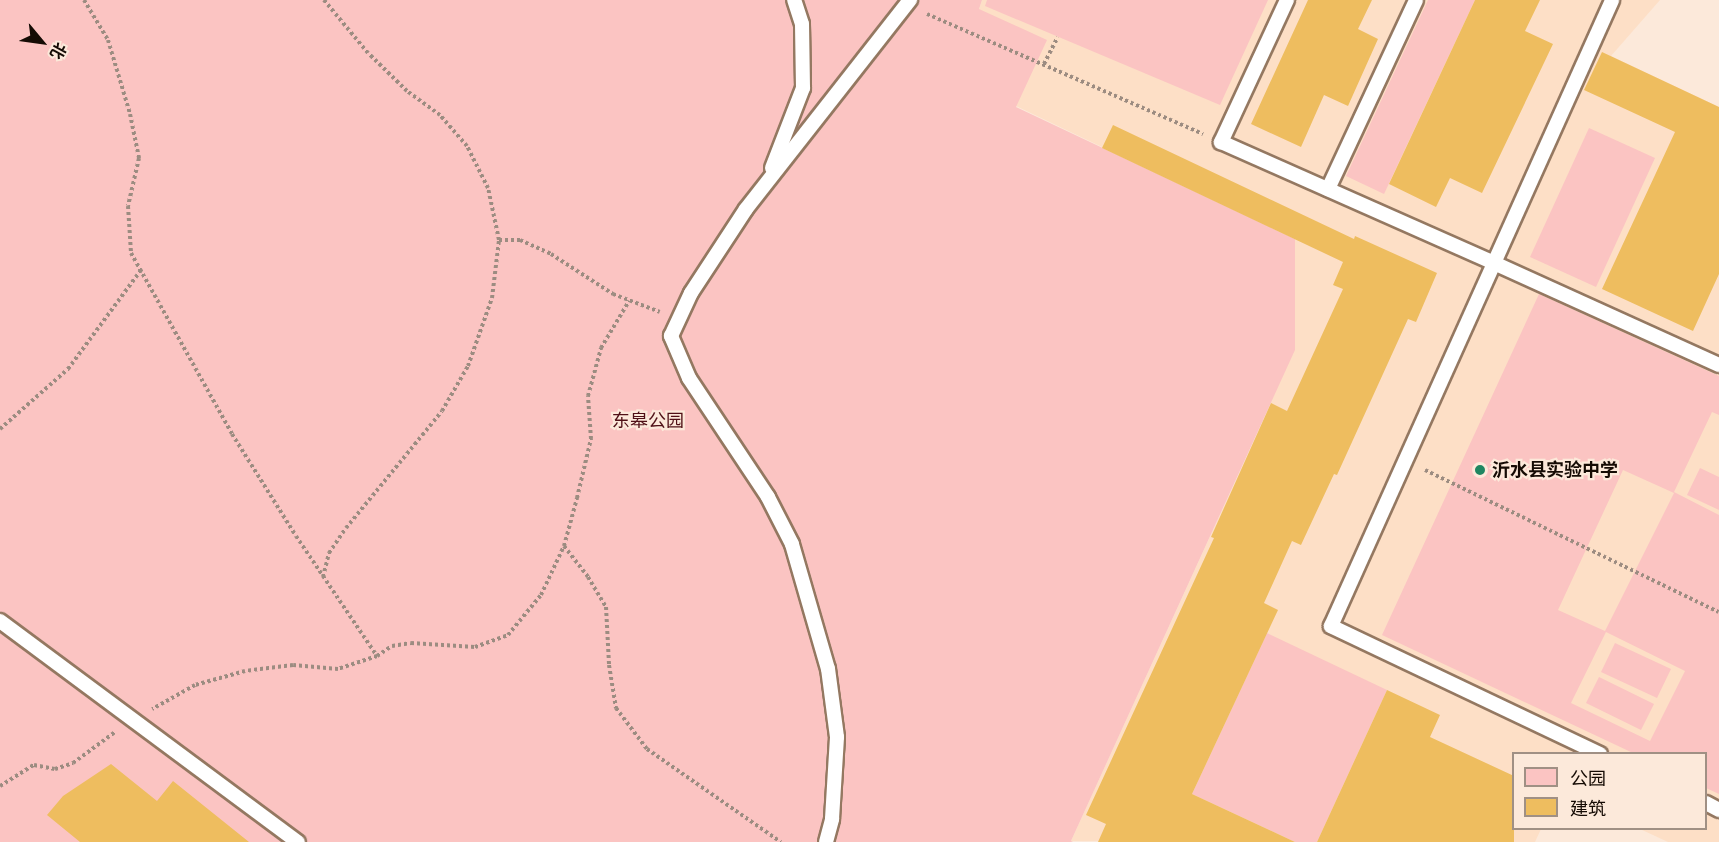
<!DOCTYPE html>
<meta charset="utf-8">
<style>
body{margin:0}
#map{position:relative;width:1719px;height:842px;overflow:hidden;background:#fce9da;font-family:Rubik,"Noto Sans SC",sans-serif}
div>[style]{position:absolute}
.built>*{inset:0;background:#fddfc6}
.green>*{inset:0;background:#fbc4c2}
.building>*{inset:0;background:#eebd5f}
.path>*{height:4px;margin-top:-2px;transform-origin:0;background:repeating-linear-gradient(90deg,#9c8c81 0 3px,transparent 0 6px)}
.roads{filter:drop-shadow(2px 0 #947861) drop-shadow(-2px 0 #947861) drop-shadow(0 2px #947861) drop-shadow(0 -2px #947861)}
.lane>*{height:14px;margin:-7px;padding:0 7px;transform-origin:7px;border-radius:7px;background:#fff}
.dots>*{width:16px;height:16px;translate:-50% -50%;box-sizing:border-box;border:3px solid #fce9da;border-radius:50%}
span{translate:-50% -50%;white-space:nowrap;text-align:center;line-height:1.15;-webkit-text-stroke:4.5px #fce9da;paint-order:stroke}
.park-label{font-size:18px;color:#501117}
.poi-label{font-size:18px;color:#150b04;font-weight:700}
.left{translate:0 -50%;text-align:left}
.legend{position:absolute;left:1512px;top:752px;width:195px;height:78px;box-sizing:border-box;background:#fce9da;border:2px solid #a09084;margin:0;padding:8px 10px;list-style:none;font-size:18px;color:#150b04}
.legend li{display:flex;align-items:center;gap:12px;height:30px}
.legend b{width:30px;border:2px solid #a09084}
.north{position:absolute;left:12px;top:12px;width:60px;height:60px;-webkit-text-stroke:4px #fce9da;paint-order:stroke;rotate:119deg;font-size:16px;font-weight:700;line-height:24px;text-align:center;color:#150b04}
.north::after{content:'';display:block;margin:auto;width:21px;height:27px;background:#150b04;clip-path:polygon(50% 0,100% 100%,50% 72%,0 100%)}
</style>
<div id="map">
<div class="built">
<div style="clip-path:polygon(982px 0,1660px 0,1611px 56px,1719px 107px,1719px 842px,1668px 842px,1640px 829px,1706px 828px,1706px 754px,1514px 754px,1514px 828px,1541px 829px,1535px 842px,1071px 841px,1271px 403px,1295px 239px,1016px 106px,979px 9px)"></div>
</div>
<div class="green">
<div style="clip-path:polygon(0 0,982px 0,979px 9px,1047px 40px,1016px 107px,1295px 239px,1295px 350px,1071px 841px,1073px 842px,0 842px)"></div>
<div style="clip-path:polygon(987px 0,1268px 0,1220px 105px,985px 6px)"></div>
<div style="clip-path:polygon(1428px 0,1475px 0,1384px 194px,1346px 176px)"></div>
<div style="clip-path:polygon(1589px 128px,1655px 158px,1596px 287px,1530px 257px)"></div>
<div style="clip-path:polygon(evenodd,1539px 294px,1719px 376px,1719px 415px,1712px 412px,1674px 492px,1719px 515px,1719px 794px,1706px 788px,1706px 754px,1633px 753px,1382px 635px,1539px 294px,1623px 470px,1674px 493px,1605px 631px,1558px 610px,1623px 470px,1539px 294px,1606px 632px,1685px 671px,1650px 741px,1571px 703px,1606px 632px)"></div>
<div style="clip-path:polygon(1700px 468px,1719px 477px,1719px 510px,1687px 495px)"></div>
<div style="clip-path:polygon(1267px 633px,1387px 690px,1317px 842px,1295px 842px,1192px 794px)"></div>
<div style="clip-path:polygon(1615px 643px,1671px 669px,1657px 698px,1601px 672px)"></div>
<div style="clip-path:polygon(1599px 677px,1654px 704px,1641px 730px,1586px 703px)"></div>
</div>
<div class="building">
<div style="clip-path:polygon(1308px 0,1372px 0,1358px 29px,1378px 39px,1348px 106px,1324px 95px,1301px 147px,1251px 124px)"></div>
<div style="clip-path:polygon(1475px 0,1540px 0,1525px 31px,1553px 44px,1482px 193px,1450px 178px,1436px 207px,1389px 184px)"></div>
<div style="clip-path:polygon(1602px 52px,1719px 107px,1719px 274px,1693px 331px,1602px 289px,1675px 132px,1584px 90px)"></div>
<div style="clip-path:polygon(1113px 125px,1354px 239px,1355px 236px,1437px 273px,1416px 322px,1408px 319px,1337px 475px,1334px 474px,1301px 545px,1292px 541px,1264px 603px,1278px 610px,1192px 794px,1295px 842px,1098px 842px,1106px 824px,1086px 815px,1214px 538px,1211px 537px,1271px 403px,1287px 411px,1343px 289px,1333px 285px,1343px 262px,1102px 148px)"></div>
<div style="clip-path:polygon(1387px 690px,1440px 715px,1430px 737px,1514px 776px,1514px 842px,1317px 842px)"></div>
<div style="clip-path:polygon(111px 764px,157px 801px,173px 781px,249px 842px,80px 842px,47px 815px,63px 796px)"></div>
</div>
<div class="path">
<div style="left:84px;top:0;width:47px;rotate:59deg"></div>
<div style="left:108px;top:40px;width:77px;rotate:73.4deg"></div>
<div style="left:130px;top:114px;width:45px;rotate:78.4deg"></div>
<div style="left:139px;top:158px;width:49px;rotate:102.9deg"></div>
<div style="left:128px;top:206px;width:47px;rotate:86.3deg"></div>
<div style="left:131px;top:253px;width:207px;rotate:60.8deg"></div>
<div style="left:232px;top:434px;width:120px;rotate:57.9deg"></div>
<div style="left:296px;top:536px;width:145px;rotate:56deg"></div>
<div style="left:377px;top:656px;width:41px;rotate:161.6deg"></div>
<div style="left:338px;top:669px;width:45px;rotate:-174.9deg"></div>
<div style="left:293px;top:665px;width:48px;rotate:172.9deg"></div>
<div style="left:245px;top:671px;width:52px;rotate:164.4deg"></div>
<div style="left:195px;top:685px;width:49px;rotate:150.8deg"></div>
<div style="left:927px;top:14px;width:301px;rotate:23.5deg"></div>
<div style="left:1044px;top:64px;width:30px;rotate:-63deg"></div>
<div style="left:499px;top:240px;width:21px"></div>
<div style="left:520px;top:240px;width:34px;rotate:24deg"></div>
<div style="left:551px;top:254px;width:74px;rotate:32.8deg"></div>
<div style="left:613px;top:294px;width:50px;rotate:21deg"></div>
<div style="left:0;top:429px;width:91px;rotate:-41.4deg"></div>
<div style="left:68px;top:369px;width:123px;rotate:-53.6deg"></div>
<div style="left:1425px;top:470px;width:326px;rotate:25.8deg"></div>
<div style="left:564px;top:546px;width:39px;rotate:52deg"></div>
<div style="left:588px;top:577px;width:35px;rotate:59deg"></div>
<div style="left:606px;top:607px;width:58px;rotate:87deg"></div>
<div style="left:609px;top:665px;width:44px;rotate:80.8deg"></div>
<div style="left:616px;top:708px;width:51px;rotate:52.9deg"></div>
<div style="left:647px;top:749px;width:163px;rotate:34.8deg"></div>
<div style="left:323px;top:577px;width:25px;rotate:-76deg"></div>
<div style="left:329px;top:553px;width:30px;rotate:-56deg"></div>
<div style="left:346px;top:528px;width:151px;rotate:-50.6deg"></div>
<div style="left:442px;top:411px;width:52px;rotate:-60deg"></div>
<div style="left:468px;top:366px;width:72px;rotate:-70.6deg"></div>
<div style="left:492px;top:298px;width:58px;rotate:-83.1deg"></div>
<div style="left:499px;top:240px;width:53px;rotate:-101.9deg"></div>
<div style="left:488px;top:188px;width:47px;rotate:-116.6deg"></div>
<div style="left:467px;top:146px;width:41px;rotate:-131.1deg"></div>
<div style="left:440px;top:115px;width:41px;rotate:-144deg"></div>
<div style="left:407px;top:91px;width:54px;rotate:-135.7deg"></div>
<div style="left:368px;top:53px;width:69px;rotate:-129.7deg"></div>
<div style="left:377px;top:656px;width:18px;rotate:-34deg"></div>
<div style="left:392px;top:646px;width:19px;rotate:-9deg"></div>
<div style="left:411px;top:643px;width:64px;rotate:3.6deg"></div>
<div style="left:475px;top:647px;width:35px;rotate:-20deg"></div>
<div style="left:508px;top:635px;width:52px;rotate:-50.5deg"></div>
<div style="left:541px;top:595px;width:54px;rotate:-64.9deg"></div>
<div style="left:564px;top:546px;width:50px;rotate:-74.8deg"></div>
<div style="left:577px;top:498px;width:61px;rotate:-76.7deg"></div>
<div style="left:591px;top:439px;width:43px;rotate:-94deg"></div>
<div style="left:588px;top:396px;width:50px;rotate:-74.8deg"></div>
<div style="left:601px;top:348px;width:55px;rotate:-59.2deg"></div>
<div style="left:0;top:786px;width:40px;rotate:-32deg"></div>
<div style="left:34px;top:765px;width:21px;rotate:11deg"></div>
<div style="left:55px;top:769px;width:19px;rotate:-18deg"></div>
<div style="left:73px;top:763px;width:52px;rotate:-36.4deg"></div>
</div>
<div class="roads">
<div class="lane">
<div style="left:1287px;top:0;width:157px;rotate:114.9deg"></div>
<div style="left:1221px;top:142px;width:299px;rotate:23.9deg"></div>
<div style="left:1494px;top:263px;width:288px;rotate:-65.8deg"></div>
<div style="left:772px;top:168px;width:86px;rotate:-68.8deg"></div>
<div style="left:803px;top:88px;width:64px;rotate:-90.9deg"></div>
<div style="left:802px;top:24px;width:25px;rotate:-108deg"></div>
<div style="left:1328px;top:189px;width:208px;rotate:-65deg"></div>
<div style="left:0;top:621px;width:371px;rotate:36.6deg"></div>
<div style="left:1600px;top:754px;width:298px;rotate:-154.6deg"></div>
<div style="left:1331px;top:626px;width:398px;rotate:-65.8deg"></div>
<div style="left:1494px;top:263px;width:247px;rotate:24.4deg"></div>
<div style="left:1706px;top:803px;width:15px;rotate:28deg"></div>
<div style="left:826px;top:842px;width:24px;rotate:-75deg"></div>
<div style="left:832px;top:819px;width:82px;rotate:-86.5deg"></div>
<div style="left:837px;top:737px;width:69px;rotate:-97.5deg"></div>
<div style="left:828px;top:669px;width:130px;rotate:-106.1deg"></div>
<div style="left:792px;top:544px;width:53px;rotate:-117.1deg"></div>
<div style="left:768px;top:497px;width:143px;rotate:-123.6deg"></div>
<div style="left:689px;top:378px;width:46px;rotate:-113.2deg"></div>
<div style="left:671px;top:336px;width:47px;rotate:-65.1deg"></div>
<div style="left:691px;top:293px;width:100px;rotate:-56.8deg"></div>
<div style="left:746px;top:209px;width:266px;rotate:-51.9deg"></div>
</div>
</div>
<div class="dots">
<div style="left:1480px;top:470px;background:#1f8661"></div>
</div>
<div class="park-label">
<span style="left:648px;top:421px">东皋公园</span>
</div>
<div class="poi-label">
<span class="left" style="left:1492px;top:470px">沂水县实验中学</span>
</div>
<ul class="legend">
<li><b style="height:16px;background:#fbc4c2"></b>公园</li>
<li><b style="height:16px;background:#eebd5f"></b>建筑</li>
</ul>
<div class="north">北</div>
</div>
